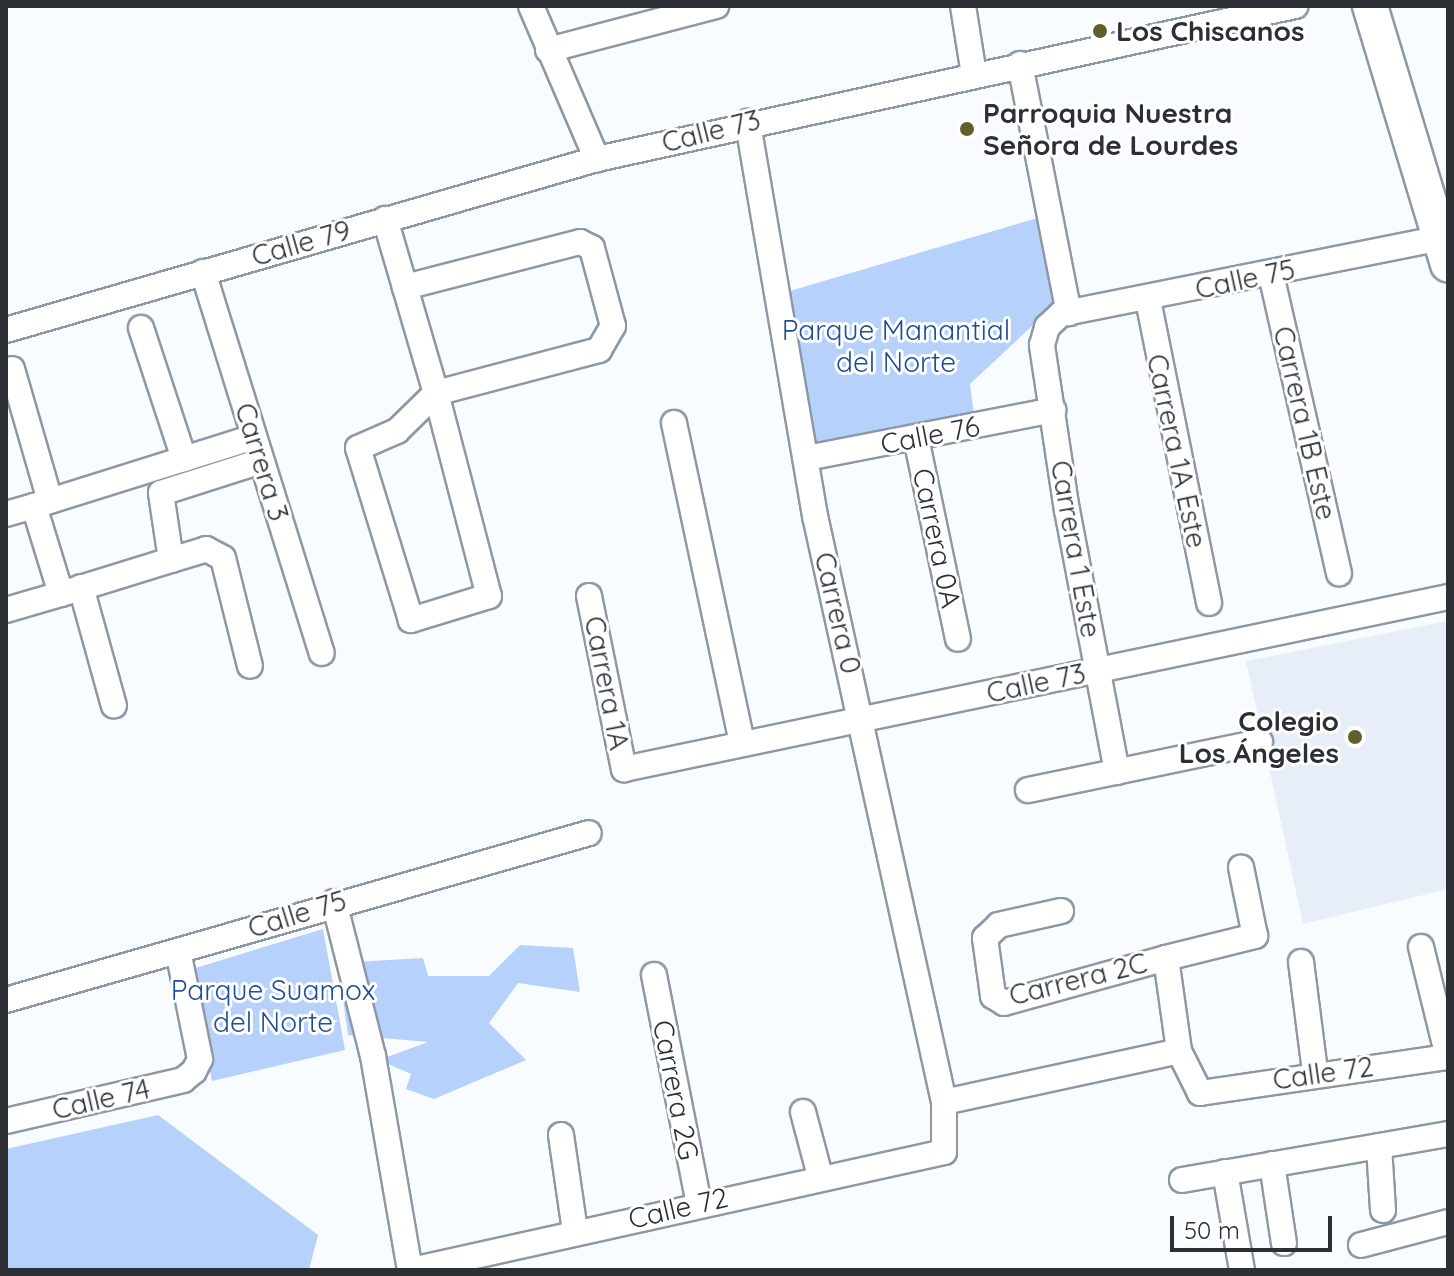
<!DOCTYPE html>
<meta charset="utf-8">
<style>
body{margin:0}
#map{position:relative;width:1454px;height:1276px;overflow:hidden;background:#f9fcff;font-family:Quicksand,sans-serif}
div>[style]{position:absolute}
.built>*{inset:0;background:#e8eef7}
.green>*{inset:0;background:#b6d2fc}
.roads{filter:drop-shadow(2px 0 #8e97a5) drop-shadow(-2px 0 #8e97a5) drop-shadow(0 2px #8e97a5) drop-shadow(0 -2px #8e97a5)}
.street>*{height:24px;margin:-12px;padding:0 12px;transform-origin:12px;border-radius:12px;background:#fff}
.secondary>*{height:34px;margin:-17px;padding:0 17px;transform-origin:17px;border-radius:17px;background:#fff}
.dots>*{width:22px;height:22px;translate:-50% -50%;box-sizing:border-box;border:4px solid #fff;border-radius:50%}
span{translate:-50% -50%;white-space:nowrap;text-align:center;line-height:1.15;-webkit-text-stroke:6px #fff;paint-order:stroke}
.poi-label{font-size:28px;color:#2c3035;font-weight:700}
.left{translate:0 -50%;text-align:left}
.right{translate:-100% -50%;text-align:right}
.street-label{font-size:28px;color:#2c3035}
.park-label{font-size:28px;color:#1d4f95}
.frame{position:absolute;inset:0;border:8px solid #2c3035;pointer-events:none}
.scale{position:absolute;left:1170px;top:1216px;width:162px;height:36px;box-sizing:border-box;border:4px solid #2c3035;border-top:0;padding-left:10px;font-size:24px;line-height:28px;white-space:nowrap;color:#2c3035;-webkit-text-stroke:6px #fff;paint-order:stroke}
</style>
<div id="map">
<div class="built">
<div style="clip-path:polygon(1448px 621px,1448px 889px,1303px 924px,1246px 661px)"></div>
</div>
<div class="green">
<div style="clip-path:polygon(1041px 217px,1060px 300px,970px 384px,974px 415px,813px 447px,783px 293px)"></div>
<div style="clip-path:polygon(323px 929px,345px 1050px,212px 1081px,189px 970px)"></div>
<div style="clip-path:polygon(520px 945px,573px 948px,580px 992px,518px 983px,489px 1023px,526px 1060px,434px 1099px,406px 1089px,411px 1074px,379px 1060px,428px 1042px,348px 1035px,338px 963px,423px 958px,428px 976px,489px 976px)"></div>
<div style="clip-path:polygon(158px 1115px,318px 1235px,309px 1270px,6px 1270px,6px 1149px)"></div>
</div>
<div class="roads">
<div class="street">
<div style="left:531px;top:6px;width:167px;rotate:66.7deg"></div>
<div style="left:963px;top:6px;width:70px;rotate:80.9deg"></div>
<div style="left:548px;top:50px;width:174px;rotate:-14.7deg"></div>
<div style="left:1020px;top:64px;width:254px;rotate:78.9deg"></div>
<div style="left:385px;top:219px;width:181px;rotate:73.7deg"></div>
<div style="left:436px;top:393px;width:210px;rotate:75.4deg"></div>
<div style="left:489px;top:596px;width:82px;rotate:162.9deg"></div>
<div style="left:411px;top:620px;width:180px;rotate:-107.1deg"></div>
<div style="left:358px;top:448px;width:43px;rotate:-23.6deg"></div>
<div style="left:397px;top:431px;width:54px;rotate:-44.3deg"></div>
<div style="left:436px;top:393px;width:169px;rotate:-14.8deg"></div>
<div style="left:599px;top:350px;width:28px;rotate:-60deg"></div>
<div style="left:613px;top:326px;width:81px;rotate:-105.1deg"></div>
<div style="left:592px;top:248px;width:13px;rotate:-153deg"></div>
<div style="left:580px;top:242px;width:181px;rotate:165.6deg"></div>
<div style="left:203px;top:272px;width:399px;rotate:72.7deg"></div>
<div style="left:1271px;top:274px;width:307px;rotate:77.2deg"></div>
<div style="left:1148px;top:300px;width:309px;rotate:78.6deg"></div>
<div style="left:141px;top:328px;width:138px;rotate:71.8deg"></div>
<div style="left:6px;top:330px;width:615px;rotate:-16.14deg"></div>
<div style="left:597px;top:159px;width:715px;rotate:-12.36deg"></div>
<div style="left:12px;top:369px;width:137px;rotate:73.9deg"></div>
<div style="left:674px;top:423px;width:328px;rotate:78deg"></div>
<div style="left:254px;top:437px;width:231px;rotate:162.6deg"></div>
<div style="left:34px;top:506px;width:92px;rotate:72.9deg"></div>
<div style="left:61px;top:594px;width:115px;rotate:-17.2deg"></div>
<div style="left:171px;top:560px;width:68px;rotate:-98.5deg"></div>
<div style="left:161px;top:493px;width:105px;rotate:-17.7deg"></div>
<div style="left:916px;top:438px;width:205px;rotate:78.2deg"></div>
<div style="left:807px;top:458px;width:251px;rotate:-11deg"></div>
<div style="left:6px;top:514px;width:29px;rotate:-16deg"></div>
<div style="left:171px;top:560px;width:37px;rotate:-17deg"></div>
<div style="left:206px;top:549px;width:19px;rotate:28deg"></div>
<div style="left:223px;top:558px;width:111px;rotate:76deg"></div>
<div style="left:81px;top:587px;width:123px;rotate:74.5deg"></div>
<div style="left:589px;top:596px;width:177px;rotate:78.6deg"></div>
<div style="left:624px;top:769px;width:842px;rotate:-11.79deg"></div>
<div style="left:6px;top:610px;width:57px;rotate:-16.2deg"></div>
<div style="left:1117px;top:772px;width:266px;rotate:-100.8deg"></div>
<div style="left:1067px;top:511px;width:168px;rotate:-98.6deg"></div>
<div style="left:1042px;top:345px;width:19px;rotate:-74deg"></div>
<div style="left:1047px;top:327px;width:19px;rotate:-43deg"></div>
<div style="left:1061px;top:314px;width:395px;rotate:-11.3deg"></div>
<div style="left:1028px;top:790px;width:237px;rotate:-11.7deg"></div>
<div style="left:334px;top:902px;width:159px;rotate:75.8deg"></div>
<div style="left:373px;top:1056px;width:217px;rotate:80.2deg"></div>
<div style="left:1061px;top:911px;width:64px;rotate:167.3deg"></div>
<div style="left:999px;top:925px;width:19px;rotate:137deg"></div>
<div style="left:985px;top:938px;width:59px;rotate:82.1deg"></div>
<div style="left:993px;top:996px;width:13px;rotate:32deg"></div>
<div style="left:1004px;top:1003px;width:168px;rotate:-15.5deg"></div>
<div style="left:1166px;top:958px;width:94px;rotate:82deg"></div>
<div style="left:1179px;top:1051px;width:47px;rotate:63.4deg"></div>
<div style="left:1200px;top:1093px;width:251px;rotate:-8.3deg"></div>
<div style="left:1421px;top:947px;width:113px;rotate:76.2deg"></div>
<div style="left:1166px;top:958px;width:92px;rotate:-13.9deg"></div>
<div style="left:1255px;top:936px;width:70px;rotate:-101.5deg"></div>
<div style="left:1301px;top:962px;width:110px;rotate:82.7deg"></div>
<div style="left:654px;top:975px;width:233px;rotate:78.9deg"></div>
<div style="left:6px;top:1000px;width:606px;rotate:-15.98deg"></div>
<div style="left:944px;top:1102px;width:240px;rotate:-12.2deg"></div>
<div style="left:803px;top:1112px;width:66px;rotate:75.1deg"></div>
<div style="left:6px;top:1121px;width:182px;rotate:-13deg"></div>
<div style="left:183px;top:1080px;width:14px;rotate:-39deg"></div>
<div style="left:194px;top:1071px;width:13px;rotate:-63deg"></div>
<div style="left:200px;top:1059px;width:110px;rotate:-101.5deg"></div>
<div style="left:561px;top:1135px;width:97px;rotate:81.7deg"></div>
<div style="left:1272px;top:1164px;width:80px;rotate:81.4deg"></div>
<div style="left:1225px;top:1172px;width:99px;rotate:80.2deg"></div>
<div style="left:1182px;top:1180px;width:200px;rotate:-9.8deg"></div>
<div style="left:1383px;top:1210px;width:64px;rotate:-93.6deg"></div>
<div style="left:1379px;top:1146px;width:70px;rotate:-9.9deg"></div>
<div style="left:1361px;top:1245px;width:90px;rotate:-14.8deg"></div>
<div style="left:412px;top:1270px;width:545px;rotate:-12.51deg"></div>
<div style="left:944px;top:1152px;width:50px;rotate:-90deg"></div>
<div style="left:944px;top:1102px;width:600px;rotate:-102.41deg"></div>
<div style="left:815px;top:516px;width:400px;rotate:-99.7deg"></div>
</div>
<div class="secondary">
<div style="left:1370px;top:6px;width:270px;rotate:73.2deg"></div>
</div>
</div>
<div class="dots">
<div style="left:1100px;top:31px;background:#61602d"></div>
<div style="left:967px;top:129px;background:#61602d"></div>
<div style="left:1355px;top:737px;background:#61602d"></div>
</div>
<div class="poi-label">
<span class="left" style="left:1116px;top:31px">Los Chiscanos</span>
<span class="left" style="left:983px;top:129px">Parroquia Nuestra<br>Señora de Lourdes</span>
<span class="right" style="left:1339px;top:737px">Colegio<br>Los Ángeles</span>
</div>
<div class="street-label">
<span style="left:711px;top:131px;rotate:-14deg">Calle 73</span>
<span style="left:301px;top:243px;rotate:-16deg">Calle 79</span>
<span style="left:1245px;top:279px;rotate:-12deg">Calle 75</span>
<span style="left:1305px;top:423px;rotate:77deg">Carrera 1B Este</span>
<span style="left:930px;top:435px;rotate:-11deg">Calle 76</span>
<span style="left:1177px;top:451px;rotate:78deg">Carrera 1A Este</span>
<span style="left:262px;top:462px;rotate:73deg">Carrera 3</span>
<span style="left:937px;top:538px;rotate:78deg">Carrera 0A</span>
<span style="left:1076px;top:549px;rotate:80deg">Carrera 1 Este</span>
<span style="left:838px;top:613px;rotate:77deg">Carrera 0</span>
<span style="left:607px;top:683px;rotate:79deg">Carrera 1A</span>
<span style="left:1036px;top:683px;rotate:-12deg">Calle 73</span>
<span style="left:297px;top:914px;rotate:-17deg">Calle 75</span>
<span style="left:1078px;top:979px;rotate:-14deg">Carrera 2C</span>
<span style="left:1323px;top:1073px;rotate:-8deg">Calle 72</span>
<span style="left:676px;top:1090px;rotate:79deg">Carrera 2G</span>
<span style="left:101px;top:1099px;rotate:-13deg">Calle 74</span>
<span style="left:678px;top:1208px;rotate:-13deg">Calle 72</span>
</div>
<div class="park-label">
<span style="left:896px;top:346px">Parque Manantial<br>del Norte</span>
<span style="left:273px;top:1006px">Parque Suamox<br>del Norte</span>
</div>
<div class="frame"></div>
<div class="scale">50 m</div>
</div>
